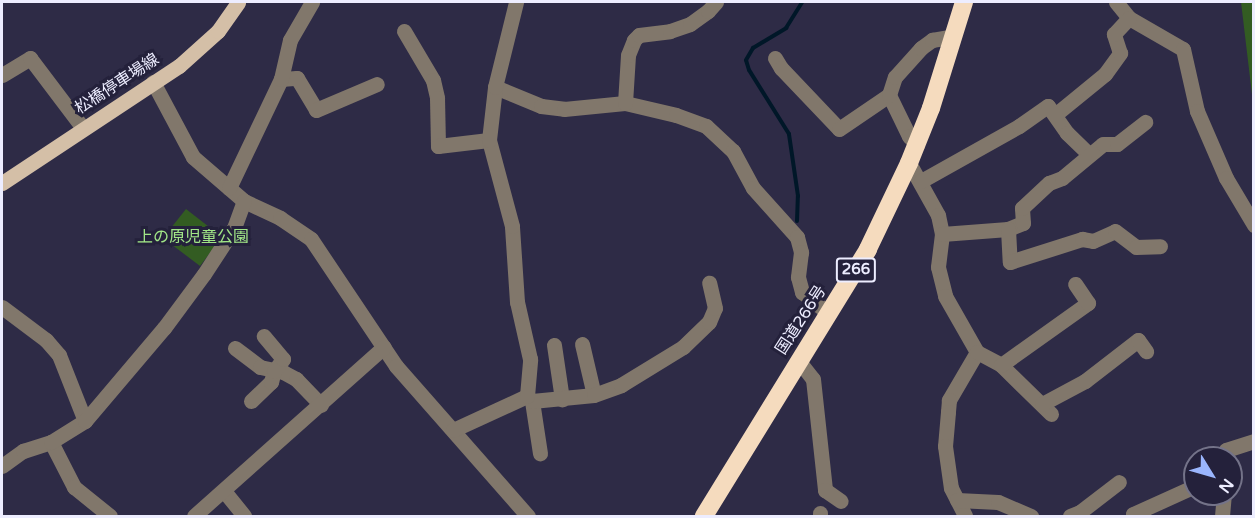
<!DOCTYPE html>
<meta charset="utf-8">
<style>
body{margin:0}
#map{position:relative;width:1255px;height:518px;overflow:hidden;background:#2e2b46;font-family:"Varela Round","Noto Sans JP",sans-serif}
div>[style]{position:absolute}
.green>*{inset:0;background:#335c22}
.stream>*{height:4px;margin:-2px;padding:0 2px;transform-origin:2px;border-radius:2px;background:#001728}
.minor>*{height:15px;margin:-7.5px;padding:0 7.5px;transform-origin:7.5px;border-radius:7.5px;background:#81776b}
.major>*{height:15px;margin:-7.5px;padding:0 7.5px;transform-origin:7.5px;border-radius:7.5px;background:#d4bfa7}
.highway>*{height:18px;margin:-9px;padding:0 9px;transform-origin:9px;border-radius:9px;background:#f5dbbe}
span{translate:-50% -50%;white-space:nowrap;text-align:center;line-height:1.15;-webkit-text-stroke:6px #24213b;paint-order:stroke}
.shield-label span{padding:2px 4px;background:#24213b;border:2px solid;border-radius:4px;-webkit-text-stroke-width:0}
.shield-label{font-size:15px;color:#ededff;font-weight:700}
.street-label{font-size:16px;color:#ededff}
.park-label{font-size:16px;color:#a1e687}
.frame{position:absolute;inset:0;border:3px solid #ededff;pointer-events:none}
.north{position:absolute;left:1183px;top:446px;width:60px;height:60px;box-sizing:border-box;background:#24213b;border:2px solid #747389;border-radius:50%;rotate:127deg;font-size:16px;font-weight:700;line-height:24px;text-align:center;color:#ededff}
.north::after{content:'';display:block;margin:auto;width:21px;height:27px;background:#9ab5fd;clip-path:polygon(50% 0,100% 100%,50% 72%,0 100%)}
</style>
<div id="map">
<div class="green">
<div style="clip-path:polygon(1241px 2px,1253px 2px,1253px 105px,1253px 103px)"></div>
<div style="clip-path:polygon(186px 209px,222px 237px,200px 266px,163px 238px)"></div>
</div>
<div class="stream">
<div style="left:797px;top:221px;width:25px;rotate:-88deg"></div>
<div style="left:798px;top:196px;width:63px;rotate:-98.3deg"></div>
<div style="left:789px;top:134px;width:75px;rotate:-122deg"></div>
<div style="left:749px;top:70px;width:10px;rotate:-107deg"></div>
<div style="left:746px;top:60px;width:14px;rotate:-60deg"></div>
<div style="left:753px;top:48px;width:39px;rotate:-31deg"></div>
<div style="left:786px;top:28px;width:31px;rotate:-58deg"></div>
</div>
<div class="minor">
<div style="left:1116px;top:2px;width:21px;rotate:51deg"></div>
<div style="left:1129px;top:18px;width:62px;rotate:29.9deg"></div>
<div style="left:1183px;top:49px;width:64px;rotate:77.3deg"></div>
<div style="left:1197px;top:111px;width:73px;rotate:66.6deg"></div>
<div style="left:1226px;top:178px;width:55px;rotate:59.2deg"></div>
<div style="left:404px;top:31px;width:57px;rotate:59.4deg"></div>
<div style="left:433px;top:80px;width:18px;rotate:77deg"></div>
<div style="left:437px;top:98px;width:48px;rotate:88.8deg"></div>
<div style="left:438px;top:146px;width:51px;rotate:-6.7deg"></div>
<div style="left:775px;top:58px;width:12px;rotate:59deg"></div>
<div style="left:781px;top:68px;width:84px;rotate:46.4deg"></div>
<div style="left:839px;top:129px;width:60px;rotate:-34.2deg"></div>
<div style="left:889px;top:95px;width:46px;rotate:64deg"></div>
<div style="left:909px;top:136px;width:12px;rotate:48deg"></div>
<div style="left:2px;top:75px;width:33px;rotate:-31deg"></div>
<div style="left:30px;top:58px;width:88px;rotate:52.9deg"></div>
<div style="left:281px;top:79px;width:16px;rotate:-4deg"></div>
<div style="left:297px;top:78px;width:37px;rotate:59deg"></div>
<div style="left:316px;top:110px;width:66px;rotate:-23.1deg"></div>
<div style="left:153px;top:82px;width:85px;rotate:61.9deg"></div>
<div style="left:193px;top:157px;width:67px;rotate:40.8deg"></div>
<div style="left:244px;top:201px;width:40px;rotate:25deg"></div>
<div style="left:280px;top:218px;width:37px;rotate:34deg"></div>
<div style="left:311px;top:239px;width:153px;rotate:56.2deg"></div>
<div style="left:396px;top:366px;width:200px;rotate:48.7deg"></div>
<div style="left:495px;top:87px;width:50px;rotate:22.4deg"></div>
<div style="left:541px;top:106px;width:23px;rotate:7deg"></div>
<div style="left:564px;top:109px;width:61px;rotate:-5.6deg"></div>
<div style="left:625px;top:103px;width:52px;rotate:13.2deg"></div>
<div style="left:676px;top:115px;width:32px;rotate:20deg"></div>
<div style="left:706px;top:126px;width:37px;rotate:43deg"></div>
<div style="left:733px;top:151px;width:42px;rotate:61.6deg"></div>
<div style="left:753px;top:188px;width:66px;rotate:48.1deg"></div>
<div style="left:797px;top:237px;width:16px;rotate:75deg"></div>
<div style="left:801px;top:252px;width:25px;rotate:97deg"></div>
<div style="left:798px;top:277px;width:16px;rotate:75deg"></div>
<div style="left:802px;top:292px;width:33px;rotate:39deg"></div>
<div style="left:889px;top:95px;width:19px;rotate:-72deg"></div>
<div style="left:895px;top:77px;width:39px;rotate:-48deg"></div>
<div style="left:921px;top:48px;width:14px;rotate:-36deg"></div>
<div style="left:932px;top:40px;width:22px;rotate:-10deg"></div>
<div style="left:625px;top:103px;width:48px;rotate:-86.4deg"></div>
<div style="left:628px;top:55px;width:16px;rotate:-68deg"></div>
<div style="left:634px;top:40px;width:7px;rotate:-45deg"></div>
<div style="left:639px;top:35px;width:31px;rotate:-7deg"></div>
<div style="left:670px;top:31px;width:21px;rotate:-19deg"></div>
<div style="left:690px;top:24px;width:22px;rotate:-36deg"></div>
<div style="left:708px;top:11px;width:12px;rotate:-48deg"></div>
<div style="left:1056px;top:114px;width:63px;rotate:-39.2deg"></div>
<div style="left:1105px;top:74px;width:26px;rotate:-54deg"></div>
<div style="left:1120px;top:53px;width:20px;rotate:-108deg"></div>
<div style="left:1114px;top:34px;width:22px;rotate:-47deg"></div>
<div style="left:909px;top:163px;width:60px;rotate:60.9deg"></div>
<div style="left:938px;top:215px;width:19px;rotate:78deg"></div>
<div style="left:942px;top:234px;width:33px;rotate:97deg"></div>
<div style="left:938px;top:267px;width:30px;rotate:76deg"></div>
<div style="left:945px;top:296px;width:64px;rotate:60.3deg"></div>
<div style="left:977px;top:352px;width:56px;rotate:120.3deg"></div>
<div style="left:949px;top:400px;width:12px;rotate:95deg"></div>
<div style="left:948px;top:412px;width:34px;rotate:95deg"></div>
<div style="left:945px;top:446px;width:42px;rotate:81.9deg"></div>
<div style="left:951px;top:488px;width:31px;rotate:63deg"></div>
<div style="left:921px;top:181px;width:112px;rotate:-29.3deg"></div>
<div style="left:1019px;top:126px;width:35px;rotate:-35deg"></div>
<div style="left:1048px;top:106px;width:33px;rotate:55deg"></div>
<div style="left:1067px;top:133px;width:30px;rotate:44deg"></div>
<div style="left:229px;top:188px;width:121px;rotate:-64.5deg"></div>
<div style="left:281px;top:79px;width:40px;rotate:-77deg"></div>
<div style="left:290px;top:40px;width:44px;rotate:-59.9deg"></div>
<div style="left:1008px;top:229px;width:16px;rotate:-22deg"></div>
<div style="left:1023px;top:223px;width:15px;rotate:-94deg"></div>
<div style="left:1022px;top:208px;width:37px;rotate:-43deg"></div>
<div style="left:1049px;top:183px;width:14px;rotate:-21deg"></div>
<div style="left:1062px;top:178px;width:53px;rotate:-39.7deg"></div>
<div style="left:1103px;top:144px;width:14px"></div>
<div style="left:1117px;top:144px;width:36px;rotate:-38deg"></div>
<div style="left:942px;top:234px;width:66px;rotate:-4.3deg"></div>
<div style="left:1008px;top:229px;width:33px;rotate:87deg"></div>
<div style="left:1010px;top:262px;width:76px;rotate:-17.7deg"></div>
<div style="left:1082px;top:239px;width:11px;rotate:10deg"></div>
<div style="left:1093px;top:241px;width:24px;rotate:-24deg"></div>
<div style="left:1115px;top:231px;width:26px;rotate:37deg"></div>
<div style="left:1136px;top:247px;width:24px;rotate:-2deg"></div>
<div style="left:2px;top:307px;width:55px;rotate:36.9deg"></div>
<div style="left:46px;top:340px;width:20px;rotate:49deg"></div>
<div style="left:59px;top:355px;width:71px;rotate:68.5deg"></div>
<div style="left:582px;top:344px;width:52px;rotate:76.8deg"></div>
<div style="left:554px;top:345px;width:55px;rotate:81.6deg"></div>
<div style="left:235px;top:348px;width:31px;rotate:37deg"></div>
<div style="left:260px;top:367px;width:24px;rotate:12deg"></div>
<div style="left:283px;top:372px;width:15px;rotate:28deg"></div>
<div style="left:296px;top:379px;width:36px;rotate:46deg"></div>
<div style="left:977px;top:352px;width:27px;rotate:28deg"></div>
<div style="left:1001px;top:365px;width:70px;rotate:44.4deg"></div>
<div style="left:798px;top:360px;width:24px;rotate:52deg"></div>
<div style="left:813px;top:379px;width:112px;rotate:83.8deg"></div>
<div style="left:825px;top:490px;width:19px;rotate:35deg"></div>
<div style="left:1001px;top:365px;width:107px;rotate:-35.5deg"></div>
<div style="left:1088px;top:303px;width:23px;rotate:-124deg"></div>
<div style="left:527px;top:396px;width:7px;rotate:45deg"></div>
<div style="left:532px;top:401px;width:53px;rotate:81.3deg"></div>
<div style="left:251px;top:401px;width:28px;rotate:-44deg"></div>
<div style="left:271px;top:382px;width:11px;rotate:-75deg"></div>
<div style="left:274px;top:371px;width:15px;rotate:-53deg"></div>
<div style="left:283px;top:359px;width:30px;rotate:-130deg"></div>
<div style="left:532px;top:401px;width:62px;rotate:-5.5deg"></div>
<div style="left:594px;top:395px;width:29px;rotate:-20deg"></div>
<div style="left:621px;top:385px;width:73px;rotate:-31.5deg"></div>
<div style="left:683px;top:347px;width:36px;rotate:-44deg"></div>
<div style="left:709px;top:322px;width:15px;rotate:-67deg"></div>
<div style="left:715px;top:308px;width:26px;rotate:-103deg"></div>
<div style="left:1042px;top:404px;width:49px;rotate:-28.1deg"></div>
<div style="left:1085px;top:381px;width:67px;rotate:-37.7deg"></div>
<div style="left:1138px;top:340px;width:14px;rotate:54deg"></div>
<div style="left:453px;top:430px;width:81px;rotate:-24.7deg"></div>
<div style="left:527px;top:396px;width:37px;rotate:-85deg"></div>
<div style="left:530px;top:359px;width:58px;rotate:-102.8deg"></div>
<div style="left:517px;top:302px;width:76px;rotate:-93.8deg"></div>
<div style="left:512px;top:226px;width:89px;rotate:-105deg"></div>
<div style="left:489px;top:140px;width:53px;rotate:-83.5deg"></div>
<div style="left:495px;top:87px;width:88px;rotate:-76.1deg"></div>
<div style="left:51px;top:442px;width:51px;rotate:62.9deg"></div>
<div style="left:74px;top:487px;width:46px;rotate:38.9deg"></div>
<div style="left:1226px;top:458px;width:8px;rotate:-90deg"></div>
<div style="left:1226px;top:450px;width:29px;rotate:-18deg"></div>
<div style="left:2px;top:466px;width:26px;rotate:-36deg"></div>
<div style="left:23px;top:451px;width:29px;rotate:-18deg"></div>
<div style="left:51px;top:442px;width:40px;rotate:-32deg"></div>
<div style="left:85px;top:421px;width:122px;rotate:-49.7deg"></div>
<div style="left:164px;top:328px;width:67px;rotate:-53.5deg"></div>
<div style="left:204px;top:274px;width:55px;rotate:-56.9deg"></div>
<div style="left:234px;top:228px;width:29px;rotate:-70deg"></div>
<div style="left:224px;top:491px;width:32px;rotate:51deg"></div>
<div style="left:957px;top:500px;width:41px;rotate:2.8deg"></div>
<div style="left:998px;top:502px;width:36px;rotate:23deg"></div>
<div style="left:194px;top:516px;width:254px;rotate:-41.7deg"></div>
<div style="left:820px;top:516px;width:3px;rotate:-90deg"></div>
<div style="left:1070px;top:516px;width:11px;rotate:-22deg"></div>
<div style="left:1080px;top:512px;width:49px;rotate:-37.6deg"></div>
<div style="left:1134px;top:516px;width:2px;rotate:-117deg"></div>
<div style="left:1133px;top:514px;width:68px;rotate:-24.3deg"></div>
<div style="left:1222px;top:516px;width:22px;rotate:-85deg"></div>
</div>
<div class="major">
<div style="left:2px;top:183px;width:212px;rotate:-33.5deg"></div>
<div style="left:179px;top:66px;width:52px;rotate:-41.9deg"></div>
<div style="left:218px;top:31px;width:35px;rotate:-55deg"></div>
</div>
<div class="highway">
<div style="left:704px;top:516px;width:313px;rotate:-58.4deg"></div>
<div style="left:868px;top:249px;width:95px;rotate:-64.5deg"></div>
<div style="left:909px;top:163px;width:59px;rotate:-68.2deg"></div>
<div style="left:931px;top:108px;width:111px;rotate:-72.7deg"></div>
</div>
<div class="shield-label">
<span style="left:856px;top:270px">266</span>
</div>
<div class="street-label">
<span style="left:117px;top:84px;rotate:-33deg">松橋停車場線</span>
<span style="left:801px;top:320px;rotate:-57deg">国道266号</span>
</div>
<div class="park-label">
<span style="left:193px;top:237px">上の原児童公園</span>
</div>
<div class="frame"></div>
<div class="north">N</div>
</div>
